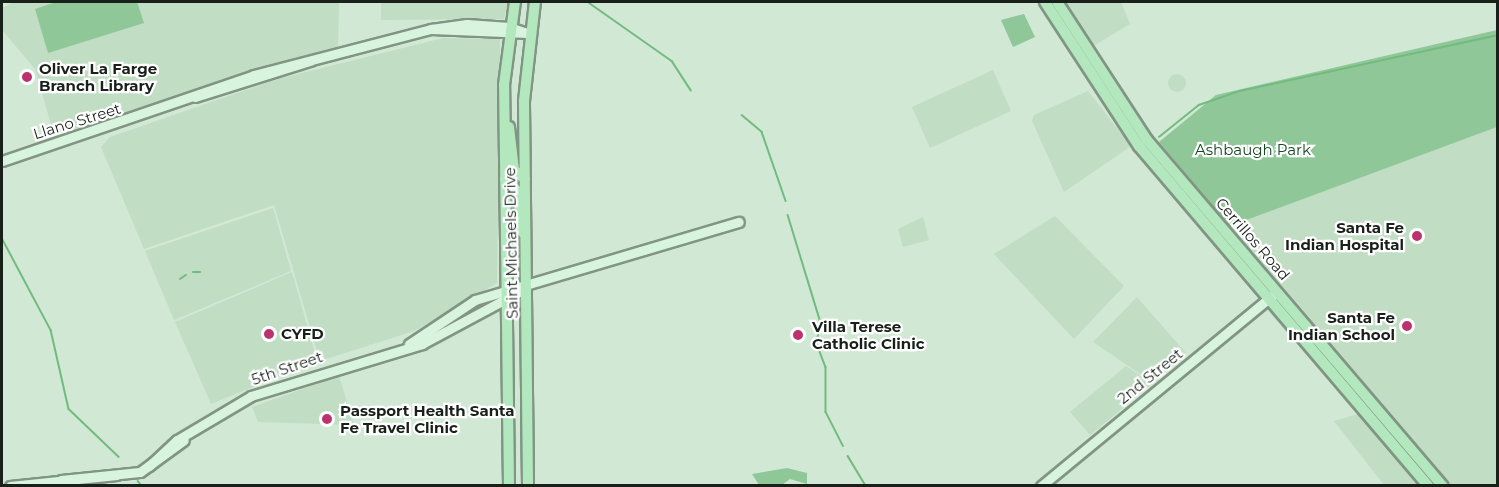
<!DOCTYPE html>
<style>
body{margin:0}
#map{position:relative;width:1499px;height:487px;overflow:hidden;background:#d1e8d4;font-family:Montserrat,sans-serif}
div>[style]{position:absolute}
.built>*{inset:0;background:#c1ddc4}
.round{border-radius:50%}
.green>*{inset:0;background:#8fc798}
.stream>*{height:1.5px;margin:-0.75px;padding:0 0.75px;transform-origin:0.75px;border-radius:0.75px;background:#72bb7f}
.roads{filter:drop-shadow(2px 0 #809583) drop-shadow(-2px 0 #809583) drop-shadow(0 2px #809583) drop-shadow(0 -2px #809583)}
.secondary>*{height:9px;margin:-4.5px;padding:0 4.5px;transform-origin:4.5px;border-radius:4.5px;background:#d9f4de}
.primary>*{height:10px;margin:-5px;padding:0 5px;transform-origin:5px;border-radius:5px;background:#b3e8be}
.dots>*{width:16px;height:16px;translate:-50% -50%;box-sizing:border-box;border:3px solid #fff;border-radius:50%}
span{translate:-50% -50%;white-space:nowrap;text-align:center;line-height:1.15;-webkit-text-stroke:4.5px #fff;paint-order:stroke}
.poi-label{font-size:15px;color:#182019;font-weight:700}
.left{translate:0 -50%;text-align:left}
.right{translate:-100% -50%;text-align:right}
.street-label{font-size:15px;color:#182019}
.park-label{font-size:15px;color:#134821}
.frame{position:absolute;inset:0;border:3px solid #182019;pointer-events:none}
</style>
<div id="map">
<div class="built">
<div style="clip-path:polygon(13px 2px,339px 2px,338px 47px,54px 135px,35px 69px,2px 30px,2px 8px)"></div>
<div style="clip-path:polygon(381px 2px,508px 2px,504px 19px,381px 20px)"></div>
<div style="clip-path:polygon(1065px 2px,1121px 2px,1130px 24px,1092px 47px)"></div>
<div style="clip-path:polygon(443px 38px,500px 39px,497px 283px,414px 331px,320px 361px,274px 205px,144px 249px,101px 147px,110px 137px,278px 79px)"></div>
<div style="clip-path:polygon(993px 70px,1011px 111px,930px 148px,912px 107px)"></div>
<div class="round" style="left:1168px;top:74px;width:18px;height:18px"></div>
<div style="clip-path:polygon(1088px 91px,1131px 146px,1064px 192px,1032px 121px,1034px 115px)"></div>
<div style="clip-path:polygon(1497px 127px,1497px 485px,1451px 485px,1231px 225px)"></div>
<div style="clip-path:polygon(273px 208px,291px 271px,174px 320px,145px 251px)"></div>
<div style="clip-path:polygon(1055px 216px,1124px 286px,1074px 339px,994px 254px)"></div>
<div style="clip-path:polygon(923px 217px,929px 240px,903px 247px,898px 229px)"></div>
<div style="clip-path:polygon(292px 272px,317px 361px,211px 404px,175px 322px)"></div>
<div style="clip-path:polygon(1137px 297px,1186px 353px,1152px 382px,1093px 342px)"></div>
<div style="clip-path:polygon(1126px 366px,1152px 384px,1090px 435px,1070px 412px)"></div>
<div style="clip-path:polygon(339px 376px,354px 425px,258px 422px,252px 407px)"></div>
<div style="clip-path:polygon(1362px 413px,1422px 485px,1384px 485px,1334px 421px)"></div>
</div>
<div class="green">
<div style="clip-path:polygon(56px 2px,137px 2px,144px 23px,48px 53px,35px 9px)"></div>
<div style="clip-path:polygon(1024px 14px,1035px 37px,1013px 47px,1001px 20px)"></div>
<div style="clip-path:polygon(1497px 30px,1497px 127px,1230px 226px,1159px 142px,1216px 95px)"></div>
<div style="clip-path:polygon(787px 468px,807px 473px,807px 484px,790px 479px,782px 485px,759px 485px,752px 474px)"></div>
</div>
<div class="stream">
<div style="left:588px;top:2px;width:103px;rotate:35.1deg"></div>
<div style="left:672px;top:61px;width:35px;rotate:57deg"></div>
<div style="left:742px;top:115px;width:26px;rotate:40deg"></div>
<div style="left:762px;top:132px;width:73px;rotate:70.8deg"></div>
<div style="left:1159px;top:137px;width:51px;rotate:-38.7deg"></div>
<div style="left:1199px;top:105px;width:43px;rotate:-18.9deg"></div>
<div style="left:1240px;top:91px;width:264px;rotate:-12.2deg"></div>
<div style="left:788px;top:215px;width:113px;rotate:73deg"></div>
<div style="left:821px;top:323px;width:21px;rotate:101deg"></div>
<div style="left:817px;top:344px;width:25px;rotate:69deg"></div>
<div style="left:826px;top:367px;width:45px;rotate:90deg"></div>
<div style="left:826px;top:412px;width:38px;rotate:63deg"></div>
<div style="left:2px;top:238px;width:104px;rotate:62deg"></div>
<div style="left:51px;top:330px;width:81px;rotate:77.2deg"></div>
<div style="left:69px;top:409px;width:69px;rotate:43.8deg"></div>
<div style="left:193px;top:272px;width:7px"></div>
<div style="left:180px;top:279px;width:7px;rotate:-34deg"></div>
<div style="left:848px;top:456px;width:35px;rotate:59deg"></div>
<div style="left:138px;top:481px;width:6px;rotate:51deg"></div>
</div>
<div class="roads">
<div class="secondary">
<div style="left:467px;top:24px;width:42px;rotate:4.1deg"></div>
<div style="left:509px;top:27px;width:20px;rotate:18deg"></div>
<div style="left:528px;top:33px;width:97px;rotate:-177.6deg"></div>
<div style="left:431px;top:29px;width:36px;rotate:-8deg"></div>
<div style="left:195px;top:97px;width:121px;rotate:-17.4deg"></div>
<div style="left:2px;top:161px;width:266px;rotate:-18.8deg"></div>
<div style="left:254px;top:75px;width:183px;rotate:-14.6deg"></div>
<div style="left:409px;top:344px;width:79px;rotate:-33.7deg"></div>
<div style="left:475px;top:300px;width:275px;rotate:-16.5deg"></div>
<div style="left:149px;top:466px;width:38px;rotate:-43deg"></div>
<div style="left:177px;top:440px;width:86px;rotate:-30.7deg"></div>
<div style="left:251px;top:396px;width:179px;rotate:-16.9deg"></div>
<div style="left:422px;top:344px;width:118px;rotate:-28.3deg"></div>
<div style="left:61px;top:480px;width:79px;rotate:-5.8deg"></div>
<div style="left:140px;top:472px;width:54px;rotate:-36deg"></div>
<div style="left:10px;top:486px;width:107px;rotate:-5.9deg"></div>
<div style="left:1041px;top:486px;width:301px;rotate:-39.5deg"></div>
</div>
<div class="primary">
<div style="left:1045px;top:2px;width:172px;rotate:56.9deg"></div>
<div style="left:1139px;top:146px;width:446px;rotate:49.6deg"></div>
<div style="left:1057px;top:2px;width:165px;rotate:56.9deg"></div>
<div style="left:1147px;top:140px;width:455px;rotate:49.5deg"></div>
<div style="left:509px;top:127px;width:43px;rotate:83.4deg"></div>
<div style="left:514px;top:170px;width:14px;rotate:39deg"></div>
<div style="left:505px;top:179px;width:17px;rotate:45deg"></div>
<div style="left:517px;top:191px;width:42px;rotate:81.9deg"></div>
<div style="left:509px;top:486px;width:401px;rotate:-90.7deg"></div>
<div style="left:504px;top:85px;width:84px;rotate:-82.5deg"></div>
<div style="left:528px;top:486px;width:385px;rotate:-90.6deg"></div>
<div style="left:524px;top:101px;width:100px;rotate:-83.7deg"></div>
</div>
</div>
<div class="dots">
<div style="left:27px;top:77px;background:#bb326d"></div>
<div style="left:1417px;top:236px;background:#bb326d"></div>
<div style="left:1407px;top:326px;background:#bb326d"></div>
<div style="left:269px;top:334px;background:#bb326d"></div>
<div style="left:798px;top:335px;background:#bb326d"></div>
<div style="left:327px;top:419px;background:#bb326d"></div>
</div>
<div class="poi-label">
<span class="left" style="left:39px;top:77px">Oliver La Farge<br>Branch Library</span>
<span class="right" style="left:1404px;top:236px">Santa Fe<br>Indian Hospital</span>
<span class="right" style="left:1395px;top:326px">Santa Fe<br>Indian School</span>
<span class="left" style="left:812px;top:335px">Villa Terese<br>Catholic Clinic</span>
<span class="left" style="left:281px;top:334px">CYFD</span>
<span class="left" style="left:340px;top:419px">Passport Health Santa<br>Fe Travel Clinic</span>
</div>
<div class="street-label">
<span style="left:77px;top:121px;rotate:-17deg">Llano Street</span>
<span style="left:1253px;top:239px;rotate:49deg">Cerrillos Road</span>
<span style="left:511px;top:243px;rotate:-91deg">Saint Michaels Drive</span>
<span style="left:287px;top:368px;rotate:-19deg">5th Street</span>
<span style="left:1150px;top:376px;rotate:-39deg">2nd Street</span>
</div>
<div class="park-label">
<span style="left:1253px;top:150px">Ashbaugh Park</span>
</div>
<div class="frame"></div>
</div>
